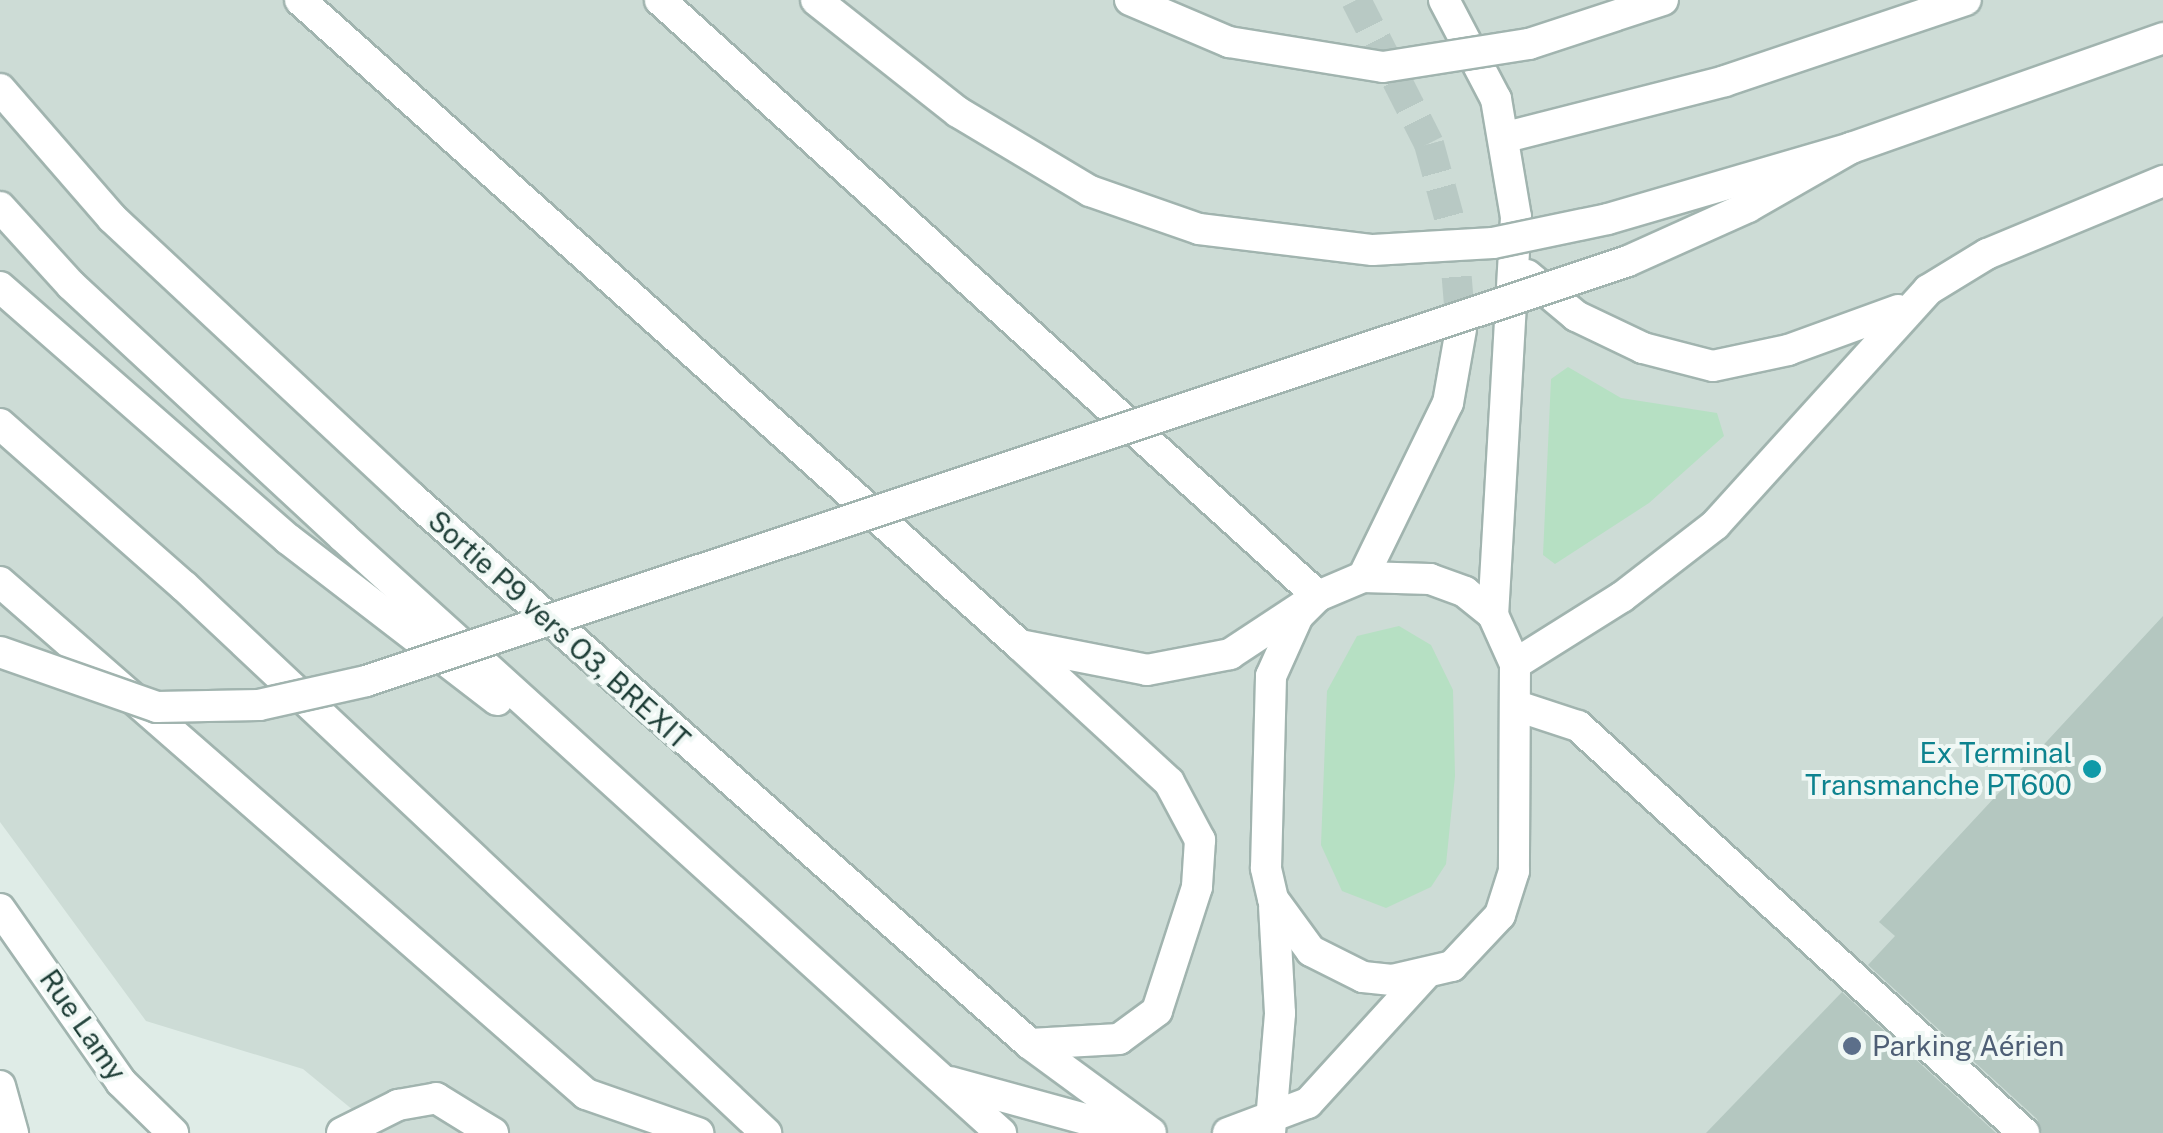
<!DOCTYPE html>
<meta charset="utf-8">
<style>
body{margin:0}
#map{position:relative;width:2163px;height:1133px;overflow:hidden;background:#dfece7;font-family:"Public Sans",sans-serif}
div>[style]{position:absolute}
.built>*{inset:0;background:#cddcd6}
.green>*{inset:0;background:#b6e0c3}
.building>*{inset:0;background:#b4c7c0}
.minor-tunnel>*{height:30px;margin-top:-15px;transform-origin:0;background:repeating-linear-gradient(90deg,#b8c9c4 0 30px,transparent 0 45px)}
.roads{filter:drop-shadow(2px 0 #a1b4af) drop-shadow(-2px 0 #a1b4af) drop-shadow(0 2px #a1b4af) drop-shadow(0 -2px #a1b4af)}
.minor>*{height:30px;margin:-15px;padding:0 15px;transform-origin:15px;border-radius:15px;background:#fff}
.bridges{filter:drop-shadow(2px 0 #a1b4af) drop-shadow(-2px 0 #a1b4af) drop-shadow(0 2px #a1b4af) drop-shadow(0 -2px #a1b4af)}
.minor-bridge>*{height:30px;margin:-15px;padding:0 15px;transform-origin:15px;border-radius:15px;background:#fff}
.dots>*{width:28px;height:28px;translate:-50% -50%;box-sizing:border-box;border:5px solid #f0f8f5;border-radius:50%}
span{translate:-50% -50%;white-space:nowrap;text-align:center;line-height:1.15;-webkit-text-stroke:8px #f0f8f5;paint-order:stroke}
.street-label{font-size:28px;color:#1e3e37}
.culture-label{font-size:28px;color:#0d838f}
.right{translate:-100% -50%;text-align:right}
.service-label{font-size:28px;color:#4e5e75}
.left{translate:0 -50%;text-align:left}
</style>
<div id="map">
<div class="built">
<div style="clip-path:polygon(0 0,2163px 0,2163px 1133px,381px 1133px,303px 1069px,146px 1021px,0 822px)"></div>
</div>
<div class="green">
<div style="clip-path:polygon(1568px 367px,1621px 398px,1717px 413px,1724px 436px,1649px 503px,1555px 564px,1543px 555px,1551px 379px)"></div>
<div style="clip-path:polygon(1399px 626px,1431px 645px,1453px 690px,1455px 776px,1446px 864px,1431px 887px,1386px 908px,1342px 891px,1321px 845px,1327px 691px,1357px 636px)"></div>
</div>
<div class="building">
<div style="clip-path:polygon(2163px 616px,2163px 1133px,2042px 1133px,2037px 1119px,1868px 965px,1895px 936px,1879px 922px)"></div>
<div style="clip-path:polygon(1842px 992px,1996px 1133px,1706px 1133px)"></div>
</div>
<div class="minor-tunnel">
<div style="left:1356px;top:0;width:161px;rotate:63.1deg"></div>
<div style="left:1429px;top:144px;width:91px;rotate:74.7deg"></div>
<div style="left:1453px;top:232px;width:97px;rotate:85.3deg"></div>
</div>
<div class="roads">
<div class="minor">
<div style="left:300px;top:0;width:967px;rotate:41.86deg"></div>
<div style="left:1020px;top:645px;width:129px;rotate:11.1deg"></div>
<div style="left:1147px;top:670px;width:85px;rotate:-10.9deg"></div>
<div style="left:1230px;top:654px;width:105px;rotate:-33.4deg"></div>
<div style="left:1318px;top:596px;width:888px;rotate:-137.83deg"></div>
<div style="left:1444px;top:0;width:112px;rotate:62.3deg"></div>
<div style="left:1496px;top:99px;width:120px;rotate:80.4deg"></div>
<div style="left:1516px;top:217px;width:399px;rotate:93.3deg"></div>
<div style="left:1493px;top:615px;width:54px;rotate:65.8deg"></div>
<div style="left:1515px;top:664px;width:207px;rotate:90.3deg"></div>
<div style="left:1514px;top:871px;width:46px;rotate:107.7deg"></div>
<div style="left:1500px;top:915px;width:70px;rotate:133.3deg"></div>
<div style="left:1452px;top:966px;width:62px;rotate:166.9deg"></div>
<div style="left:1392px;top:980px;width:29px;rotate:-174deg"></div>
<div style="left:1363px;top:977px;width:58px;rotate:-153.4deg"></div>
<div style="left:1311px;top:951px;width:64px;rotate:-126.2deg"></div>
<div style="left:1273px;top:899px;width:32px;rotate:-103deg"></div>
<div style="left:1266px;top:868px;width:192px;rotate:-88.5deg"></div>
<div style="left:1271px;top:676px;width:66px;rotate:-65.8deg"></div>
<div style="left:1298px;top:616px;width:28px;rotate:-45deg"></div>
<div style="left:1318px;top:596px;width:49px;rotate:-22.9deg"></div>
<div style="left:1363px;top:577px;width:194px;rotate:-64deg"></div>
<div style="left:1448px;top:403px;width:75px;rotate:-80deg"></div>
<div style="left:0;top:89px;width:171px;rotate:49deg"></div>
<div style="left:112px;top:218px;width:409px;rotate:43deg"></div>
<div style="left:411px;top:497px;width:826px;rotate:41.47deg"></div>
<div style="left:1030px;top:1044px;width:150px;rotate:36.3deg"></div>
<div style="left:1506px;top:137px;width:226px;rotate:-14.3deg"></div>
<div style="left:1725px;top:81px;width:254px;rotate:-18.6deg"></div>
<div style="left:0;top:207px;width:105px;rotate:47.7deg"></div>
<div style="left:71px;top:285px;width:371px;rotate:42.8deg"></div>
<div style="left:343px;top:537px;width:888px;rotate:42.17deg"></div>
<div style="left:1527px;top:275px;width:64px;rotate:39.9deg"></div>
<div style="left:1576px;top:316px;width:74px;rotate:25.5deg"></div>
<div style="left:1643px;top:348px;width:72px;rotate:14.4deg"></div>
<div style="left:1713px;top:366px;width:77px;rotate:-12deg"></div>
<div style="left:1788px;top:350px;width:117px;rotate:-20deg"></div>
<div style="left:0;top:287px;width:383px;rotate:41.2deg"></div>
<div style="left:288px;top:539px;width:264px;rotate:37.6deg"></div>
<div style="left:0;top:424px;width:245px;rotate:41.4deg"></div>
<div style="left:184px;top:586px;width:799px;rotate:43.22deg"></div>
<div style="left:1363px;top:577px;width:67px;rotate:1.7deg"></div>
<div style="left:1430px;top:579px;width:37px;rotate:20deg"></div>
<div style="left:1465px;top:592px;width:36px;rotate:39deg"></div>
<div style="left:0;top:582px;width:778px;rotate:41.14deg"></div>
<div style="left:586px;top:1094px;width:119px;rotate:19.2deg"></div>
<div style="left:1020px;top:645px;width:202px;rotate:42.6deg"></div>
<div style="left:1169px;top:782px;width:66px;rotate:61.9deg"></div>
<div style="left:1200px;top:840px;width:47px;rotate:93.7deg"></div>
<div style="left:1197px;top:887px;width:130px;rotate:107.9deg"></div>
<div style="left:1157px;top:1011px;width:47px;rotate:143.6deg"></div>
<div style="left:1119px;top:1039px;width:89px;rotate:176.8deg"></div>
<div style="left:1515px;top:664px;width:126px;rotate:-32.1deg"></div>
<div style="left:1622px;top:597px;width:118px;rotate:-37.7deg"></div>
<div style="left:1715px;top:525px;width:317px;rotate:-47.8deg"></div>
<div style="left:1928px;top:290px;width:69px;rotate:-31.4deg"></div>
<div style="left:1987px;top:254px;width:191px;rotate:-22.5deg"></div>
<div style="left:1517px;top:706px;width:64px;rotate:18.2deg"></div>
<div style="left:1578px;top:726px;width:604px;rotate:42.38deg"></div>
<div style="left:0;top:909px;width:211px;rotate:55deg"></div>
<div style="left:121px;top:1082px;width:73px;rotate:44.4deg"></div>
<div style="left:950px;top:1082px;width:193px;rotate:15.3deg"></div>
<div style="left:0;top:1086px;width:49px;rotate:74.5deg"></div>
<div style="left:342px;top:1133px;width:63px;rotate:-26.6deg"></div>
<div style="left:398px;top:1105px;width:39px;rotate:-10deg"></div>
<div style="left:436px;top:1098px;width:67px;rotate:31.6deg"></div>
<div style="left:1228px;top:1133px;width:85px;rotate:-20.6deg"></div>
<div style="left:1308px;top:1103px;width:172px;rotate:-47.6deg"></div>
<div style="left:1270px;top:1133px;width:120px;rotate:-85.2deg"></div>
<div style="left:1280px;top:1013px;width:106px;rotate:-93.2deg"></div>
</div>
</div>
<div class="bridges">
<div class="minor-bridge">
<div style="left:816px;top:0;width:181px;rotate:38.3deg"></div>
<div style="left:958px;top:112px;width:154px;rotate:30.9deg"></div>
<div style="left:1090px;top:191px;width:115px;rotate:19.2deg"></div>
<div style="left:1199px;top:229px;width:175px;rotate:6.9deg"></div>
<div style="left:1373px;top:250px;width:120px;rotate:-3.3deg"></div>
<div style="left:1493px;top:243px;width:117px;rotate:-11.8deg"></div>
<div style="left:1608px;top:219px;width:253px;rotate:-16.3deg"></div>
<div style="left:1851px;top:148px;width:331px;rotate:-19.4deg"></div>
<div style="left:1130px;top:0;width:108px;rotate:23deg"></div>
<div style="left:1229px;top:42px;width:156px;rotate:9.2deg"></div>
<div style="left:1383px;top:67px;width:148px;rotate:-9deg"></div>
<div style="left:1529px;top:44px;width:141px;rotate:-18.2deg"></div>
<div style="left:0;top:652px;width:166px;rotate:19.3deg"></div>
<div style="left:157px;top:707px;width:102px;rotate:-1.1deg"></div>
<div style="left:259px;top:705px;width:110px;rotate:-12.6deg"></div>
<div style="left:366px;top:681px;width:1330px;rotate:-18.41deg"></div>
<div style="left:1628px;top:261px;width:132px;rotate:-24.2deg"></div>
<div style="left:1748px;top:207px;width:119px;rotate:-29.8deg"></div>
</div>
</div>
<div class="dots">
<div style="left:2092px;top:769px;background:#0f9aa8"></div>
<div style="left:1852px;top:1046px;background:#5c6f8a"></div>
</div>
<div class="street-label">
<span style="left:559px;top:630px;rotate:42deg">Sortie P9 vers O3, BREXIT</span>
<span style="left:83px;top:1025px;rotate:55deg">Rue Lamy</span>
</div>
<div class="culture-label">
<span class="right" style="left:2072px;top:769px">Ex Terminal<br>Transmanche PT600</span>
</div>
<div class="service-label">
<span class="left" style="left:1872px;top:1046px">Parking Aérien</span>
</div>
</div>
